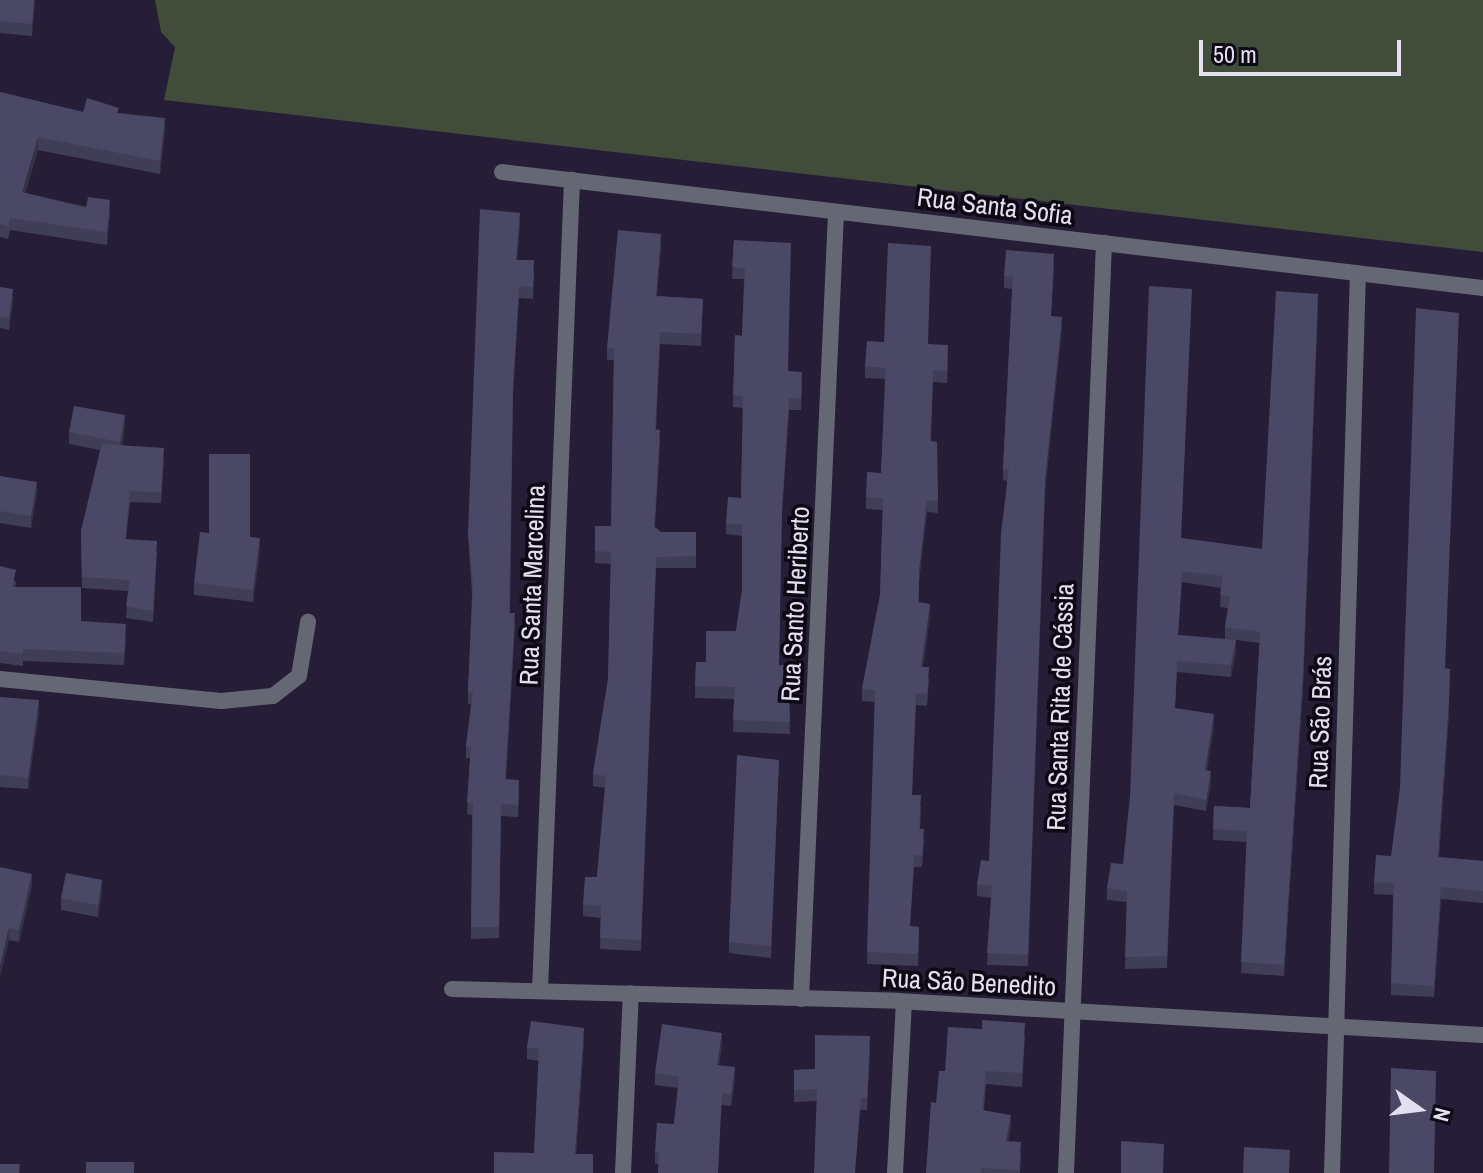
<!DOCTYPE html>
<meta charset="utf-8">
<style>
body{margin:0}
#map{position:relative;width:1483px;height:1173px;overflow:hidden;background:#261d36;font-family:"Archivo Narrow",sans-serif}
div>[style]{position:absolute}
.green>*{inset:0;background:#414c3a}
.minor>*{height:16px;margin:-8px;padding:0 8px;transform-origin:8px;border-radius:8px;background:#656874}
.wall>*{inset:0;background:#403e57}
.shaded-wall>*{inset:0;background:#343247}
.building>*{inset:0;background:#4b4865}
span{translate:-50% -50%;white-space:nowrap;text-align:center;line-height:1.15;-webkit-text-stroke:7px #0d0914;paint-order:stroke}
.street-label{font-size:26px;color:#e4dff0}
.north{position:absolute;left:1379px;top:1069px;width:80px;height:80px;-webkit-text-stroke:6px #0d0914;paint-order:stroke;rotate:104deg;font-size:22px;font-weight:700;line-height:32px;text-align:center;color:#e4dff0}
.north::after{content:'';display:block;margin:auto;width:28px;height:36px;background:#e4dff0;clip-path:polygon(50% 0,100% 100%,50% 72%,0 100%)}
.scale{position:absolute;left:1199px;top:40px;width:202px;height:36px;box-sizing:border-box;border:4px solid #e4dff0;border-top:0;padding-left:10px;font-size:24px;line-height:28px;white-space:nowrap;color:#e4dff0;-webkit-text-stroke:6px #0d0914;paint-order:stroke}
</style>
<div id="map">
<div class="green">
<div style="clip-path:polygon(155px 0,1483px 0,1483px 252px,164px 100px,175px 47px,161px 32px)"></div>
</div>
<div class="minor">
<div style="left:502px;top:172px;width:988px;rotate:6.74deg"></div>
<div style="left:0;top:679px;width:222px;rotate:5.7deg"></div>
<div style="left:221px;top:701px;width:52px;rotate:-5.5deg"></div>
<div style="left:273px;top:696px;width:33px;rotate:-38deg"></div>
<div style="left:299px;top:676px;width:55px;rotate:-80.5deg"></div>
<div style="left:452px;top:989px;width:446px;rotate:1.5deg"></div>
<div style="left:898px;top:1001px;width:586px;rotate:3.33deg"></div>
<div style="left:540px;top:991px;width:812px;rotate:-87.74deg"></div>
<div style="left:801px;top:999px;width:788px;rotate:-87.45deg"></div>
<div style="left:623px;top:1173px;width:180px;rotate:-87.5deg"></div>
<div style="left:895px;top:1173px;width:171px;rotate:-87deg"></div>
<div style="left:1066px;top:1173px;width:931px;rotate:-87.66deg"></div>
<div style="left:1332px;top:1173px;width:900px;rotate:-88.35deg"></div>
</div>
<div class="wall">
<div style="clip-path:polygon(0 0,35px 0,32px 36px,0 33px)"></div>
<div style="clip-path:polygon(0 92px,83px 112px,119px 113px,165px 130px,160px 174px,38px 150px,25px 193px,110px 212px,107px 245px,10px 230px,8px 239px,0 237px)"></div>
<div style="clip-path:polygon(520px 225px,517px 260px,534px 272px,533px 299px,519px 298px,513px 395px,510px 613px,515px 625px,506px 779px,519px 792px,518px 817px,501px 816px,499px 938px,471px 939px,472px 815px,467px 814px,470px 758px,466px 758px,466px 746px,471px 704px,468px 704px,468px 692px,472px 594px,468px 534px)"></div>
<div style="clip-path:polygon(734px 240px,789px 371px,802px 383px,801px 410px,789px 410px,782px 515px,779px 665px,788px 665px,790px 734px,733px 732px,734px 699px,695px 698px,696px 662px,706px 662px,736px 631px,742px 590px,742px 536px,726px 534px,726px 523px,741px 498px,743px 408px,733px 407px,735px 335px,742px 336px,744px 279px,732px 279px)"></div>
<div style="clip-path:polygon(661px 246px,657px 296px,703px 299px,701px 346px,660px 344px,656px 429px,660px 441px,655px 527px,661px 532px,696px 532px,696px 568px,656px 568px,641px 951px,600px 949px,601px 918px,583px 916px,583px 904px,597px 877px,605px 788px,593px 786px,593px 774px,608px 679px,611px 564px,595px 563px,595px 551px,611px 526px,614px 360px,607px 360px,607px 348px)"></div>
<div style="clip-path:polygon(1054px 266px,1051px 316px,1062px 328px,1045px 491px,1028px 966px,987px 965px,991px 898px,977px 896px,977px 884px,989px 861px,1007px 481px,1003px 480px,1003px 469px,1012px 289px,1004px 288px,1004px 276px)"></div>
<div style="clip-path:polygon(0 287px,13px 301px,9px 330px,0 328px)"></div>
<div style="clip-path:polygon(evenodd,1318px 305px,1303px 687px,1284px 976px,1241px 973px,1247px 842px,1213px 840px,1214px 806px,1250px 808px,1260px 643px,1236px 640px,1236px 652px,1231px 677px,1177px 672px,1175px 708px,1214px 726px,1207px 770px,1211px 783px,1206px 811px,1174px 805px,1167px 968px,1125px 969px,1127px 902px,1107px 900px,1107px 888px,1123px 864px,1181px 538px,1262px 549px,1318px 305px,1182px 582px,1221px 588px,1220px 607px,1228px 608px,1225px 627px,1225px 639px,1178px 635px,1182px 582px)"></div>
<div style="clip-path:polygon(928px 344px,948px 357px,947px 383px,933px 382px,931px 441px,937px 442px,938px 513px,927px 512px,919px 581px,919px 602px,930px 616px,923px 667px,929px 679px,927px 706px,916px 705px,912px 795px,921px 807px,920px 829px,924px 841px,922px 867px,914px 867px,910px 926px,919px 927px,918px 966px,867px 964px,875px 702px,862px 701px,862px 689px,880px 595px,883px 510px,866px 509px,866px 497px,881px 473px,885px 379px,865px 378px,865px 366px)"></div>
<div style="clip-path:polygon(125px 427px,122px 445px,164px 459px,161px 503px,130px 502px,126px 539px,157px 552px,153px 622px,126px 618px,128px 591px,82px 588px,81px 531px,100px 450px,69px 444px,69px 432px)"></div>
<div style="clip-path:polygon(0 476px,37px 493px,31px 528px,0 523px)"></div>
<div style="clip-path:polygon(260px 550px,253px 602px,194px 595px,194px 583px)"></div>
<div style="clip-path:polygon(0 566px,16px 582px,15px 587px,81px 621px,126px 636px,124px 665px,23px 661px,23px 666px,0 663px)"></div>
<div style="clip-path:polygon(1445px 668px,1449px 713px,1439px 857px,1483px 861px,1483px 903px,1441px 899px,1434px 997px,1391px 995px,1393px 895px,1374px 894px,1374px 882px,1391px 856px)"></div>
<div style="clip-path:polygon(0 697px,39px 712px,28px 789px,0 787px)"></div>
<div style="clip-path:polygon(779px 760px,771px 958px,729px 953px,729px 942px)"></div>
<div style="clip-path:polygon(0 867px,32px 886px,19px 942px,9px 940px)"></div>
<div style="clip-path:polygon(102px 892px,98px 917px,61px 910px,61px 898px)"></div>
<div style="clip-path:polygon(1025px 1036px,1022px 1087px,986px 1084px,984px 1110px,1011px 1128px,1008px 1141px,1021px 1155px,1020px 1173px,926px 1173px,936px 1103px,945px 1071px)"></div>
<div style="clip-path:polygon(584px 1040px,576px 1154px,534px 1153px,539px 1061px,527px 1059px,527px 1047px)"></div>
<div style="clip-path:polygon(722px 1045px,719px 1065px,735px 1079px,731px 1106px,722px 1105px,658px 1164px,655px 1164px,655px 1152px,674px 1124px,678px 1088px,655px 1085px,655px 1073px)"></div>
<div style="clip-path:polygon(870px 1048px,867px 1110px,861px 1110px,817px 1101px,794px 1102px,794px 1070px,815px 1069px)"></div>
</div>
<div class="shaded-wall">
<div style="clip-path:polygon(34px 0,35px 0,32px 36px,32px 24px)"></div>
<div style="clip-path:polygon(165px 118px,165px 130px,160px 174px,160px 161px)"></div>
<div style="clip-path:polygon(38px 137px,38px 150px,22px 205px,22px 192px)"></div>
<div style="clip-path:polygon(110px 200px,110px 212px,107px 245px,107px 232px)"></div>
<div style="clip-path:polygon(520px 213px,520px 225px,516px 272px,516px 260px)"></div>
<div style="clip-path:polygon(661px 234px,661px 246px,656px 307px,656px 296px)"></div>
<div style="clip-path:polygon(13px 289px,13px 301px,9px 330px,9px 318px)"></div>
<div style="clip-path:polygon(1318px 305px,1303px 687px,1284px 976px,1284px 965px)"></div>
<div style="clip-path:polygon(1062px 317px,1062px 328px,1045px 491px,1028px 966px,1045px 479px)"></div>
<div style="clip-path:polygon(125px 415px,125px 427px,120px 454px,120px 442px)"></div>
<div style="clip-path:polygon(37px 482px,37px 493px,31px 528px,31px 516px)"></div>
<div style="clip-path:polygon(927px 500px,927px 512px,919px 581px,919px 570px)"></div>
<div style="clip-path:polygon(260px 538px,260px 550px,253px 602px,253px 590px)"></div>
<div style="clip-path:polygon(930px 604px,930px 616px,921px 678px,921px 667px)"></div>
<div style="clip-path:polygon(1236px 640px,1236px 652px,1231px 677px,1231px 665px)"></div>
<div style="clip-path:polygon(1450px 669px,1449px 713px,1438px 869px,1438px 857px)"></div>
<div style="clip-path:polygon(39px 700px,39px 712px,28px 789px,28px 778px)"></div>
<div style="clip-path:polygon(1214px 714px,1214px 726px,1205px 781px,1205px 770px)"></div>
<div style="clip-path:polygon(1211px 771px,1211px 783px,1206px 811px,1206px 800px)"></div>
<div style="clip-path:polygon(32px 874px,32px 886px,19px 942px,19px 930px)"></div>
<div style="clip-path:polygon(102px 880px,102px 892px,98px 917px,98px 905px)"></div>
<div style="clip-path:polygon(1441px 887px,1441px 899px,1434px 997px,1434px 986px)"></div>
<div style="clip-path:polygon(9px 928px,9px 940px,0 978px,0 966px)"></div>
<div style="clip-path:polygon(584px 1028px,584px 1040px,575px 1166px,575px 1154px)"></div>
<div style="clip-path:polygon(722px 1033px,722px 1045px,717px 1077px,717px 1065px)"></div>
<div style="clip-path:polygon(735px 1067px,735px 1079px,731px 1106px,731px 1095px)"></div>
<div style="clip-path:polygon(1011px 1115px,1011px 1128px,1006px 1154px,1006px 1141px)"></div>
</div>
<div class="building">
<div style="clip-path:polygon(0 0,34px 0,32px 24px,0 21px)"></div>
<div style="clip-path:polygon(0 92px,83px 112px,87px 98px,119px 108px,117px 113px,165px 118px,160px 161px,38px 137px,22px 192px,86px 208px,88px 197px,110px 200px,107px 232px,10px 218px,8px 226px,0 224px)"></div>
<div style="clip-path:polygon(480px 209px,520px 213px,516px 260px,534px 260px,533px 287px,519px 286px,513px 383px,509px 613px,515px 613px,505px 779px,519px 780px,518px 805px,501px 804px,499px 927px,471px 927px,473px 803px,467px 802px,471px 747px,466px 746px,473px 693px,468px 692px,473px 586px,468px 534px)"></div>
<div style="clip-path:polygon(618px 230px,661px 234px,656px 296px,703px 299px,701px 334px,660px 332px,655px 429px,660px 430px,654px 527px,661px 532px,696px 532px,696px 556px,656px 557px,641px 940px,600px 938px,601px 906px,583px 904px,585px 877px,597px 877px,606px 776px,593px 774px,608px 679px,611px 552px,595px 551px,595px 526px,611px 526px,614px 348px,607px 348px)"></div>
<div style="clip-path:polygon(734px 240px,791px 243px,788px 371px,802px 372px,801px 399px,789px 398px,782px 503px,779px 665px,788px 665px,790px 722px,733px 720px,735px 687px,695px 686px,696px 662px,706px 662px,706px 631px,736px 631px,742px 590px,742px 525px,726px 523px,728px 497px,741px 498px,743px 396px,733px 395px,735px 335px,742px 336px,745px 268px,732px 267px)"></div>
<div style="clip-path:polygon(888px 243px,931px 246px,928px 344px,948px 345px,947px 371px,933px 370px,930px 441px,937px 442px,938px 501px,927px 500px,919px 570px,918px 602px,930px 604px,921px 667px,929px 667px,927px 694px,916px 693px,913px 762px,912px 795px,921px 795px,919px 829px,924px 829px,922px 856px,914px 855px,910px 926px,919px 927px,918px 954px,867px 952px,875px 690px,862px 689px,880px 595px,883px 498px,866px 497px,867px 472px,881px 473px,886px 368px,865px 366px,867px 341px,884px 342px)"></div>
<div style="clip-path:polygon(1006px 250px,1054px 254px,1051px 316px,1062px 317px,1045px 479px,1028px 955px,987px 953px,992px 886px,977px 884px,981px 860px,989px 861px,1001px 533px,1009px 469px,1003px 469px,1013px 277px,1004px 276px)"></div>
<div style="clip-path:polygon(1149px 286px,1192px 289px,1181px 538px,1262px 549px,1276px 291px,1318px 294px,1303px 675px,1284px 965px,1241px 962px,1247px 831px,1213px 829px,1214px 806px,1250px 808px,1260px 632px,1225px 627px,1230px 596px,1220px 595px,1223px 576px,1182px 571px,1178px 635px,1236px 640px,1231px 665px,1177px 661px,1175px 708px,1214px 714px,1205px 770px,1211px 771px,1206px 800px,1174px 793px,1167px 956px,1125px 957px,1127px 891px,1107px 888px,1111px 863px,1123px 864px,1130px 796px)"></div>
<div style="clip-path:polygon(0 287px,13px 289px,9px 318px,0 317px)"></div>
<div style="clip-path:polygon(1416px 308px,1459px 313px,1445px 668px,1450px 669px,1449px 701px,1438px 857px,1483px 861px,1483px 891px,1441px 887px,1434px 986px,1391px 983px,1394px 883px,1374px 882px,1376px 855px,1391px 856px,1400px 788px)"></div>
<div style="clip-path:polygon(74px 406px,125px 415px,120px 442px,69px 432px)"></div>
<div style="clip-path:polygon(102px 444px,164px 448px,161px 492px,130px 491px,125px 539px,157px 541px,153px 611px,126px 606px,130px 580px,82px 577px,81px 531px)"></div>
<div style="clip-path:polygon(209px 454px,250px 454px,250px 537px,260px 538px,253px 590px,194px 583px,200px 532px,209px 533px)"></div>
<div style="clip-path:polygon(0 476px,37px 482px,31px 516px,0 511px)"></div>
<div style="clip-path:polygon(0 566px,16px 570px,12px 587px,81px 587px,81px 621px,126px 624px,124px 653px,23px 649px,23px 654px,0 651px)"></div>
<div style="clip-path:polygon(0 697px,39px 700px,28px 778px,0 775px)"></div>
<div style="clip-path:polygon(737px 755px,779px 760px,771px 946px,729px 942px)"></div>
<div style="clip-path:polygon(0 867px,32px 874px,19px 930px,9px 928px,0 966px)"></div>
<div style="clip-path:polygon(66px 873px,102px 880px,98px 905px,61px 898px)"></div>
<div style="clip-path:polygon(982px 1020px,1025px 1023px,1022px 1073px,986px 1071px,982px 1110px,1011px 1115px,1006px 1141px,1021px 1142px,1019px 1170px,981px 1168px,981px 1173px,926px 1173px,931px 1102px,936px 1103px,939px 1071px,945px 1071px,948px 1027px,982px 1029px)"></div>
<div style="clip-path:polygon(531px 1021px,584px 1028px,575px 1154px,593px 1154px,593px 1173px,494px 1173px,494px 1152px,534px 1153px,539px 1049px,527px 1047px)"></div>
<div style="clip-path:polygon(662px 1024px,722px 1033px,717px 1065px,735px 1067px,731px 1095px,722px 1093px,718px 1173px,658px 1173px,659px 1152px,655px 1152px,657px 1123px,674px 1124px,679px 1077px,655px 1073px)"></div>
<div style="clip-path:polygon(815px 1035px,870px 1036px,867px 1098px,861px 1098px,855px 1173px,814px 1173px,817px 1089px,794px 1090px,794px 1070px,815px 1069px)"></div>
<div style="clip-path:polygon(1391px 1068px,1436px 1071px,1434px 1173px,1389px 1173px)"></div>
<div style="clip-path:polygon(1121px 1141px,1164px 1144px,1163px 1173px,1121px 1173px)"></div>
<div style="clip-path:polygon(1244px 1147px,1290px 1150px,1289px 1173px,1243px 1173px)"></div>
<div style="clip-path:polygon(86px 1162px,134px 1162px,134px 1173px,86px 1173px)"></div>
<div style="clip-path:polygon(0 1164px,20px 1164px,19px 1173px,0 1173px)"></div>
</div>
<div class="street-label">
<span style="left:995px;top:206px;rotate:7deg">Rua Santa Sofia</span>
<span style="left:532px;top:585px;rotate:-88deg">Rua Santa Marcelina</span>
<span style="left:795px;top:604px;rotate:-87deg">Rua Santo Heriberto</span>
<span style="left:1060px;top:707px;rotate:-88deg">Rua Santa Rita de Cássia</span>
<span style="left:1320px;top:722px;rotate:-88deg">Rua São Brás</span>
<span style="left:969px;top:982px;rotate:3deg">Rua São Benedito</span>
</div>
<div class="north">N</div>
<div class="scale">50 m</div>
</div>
